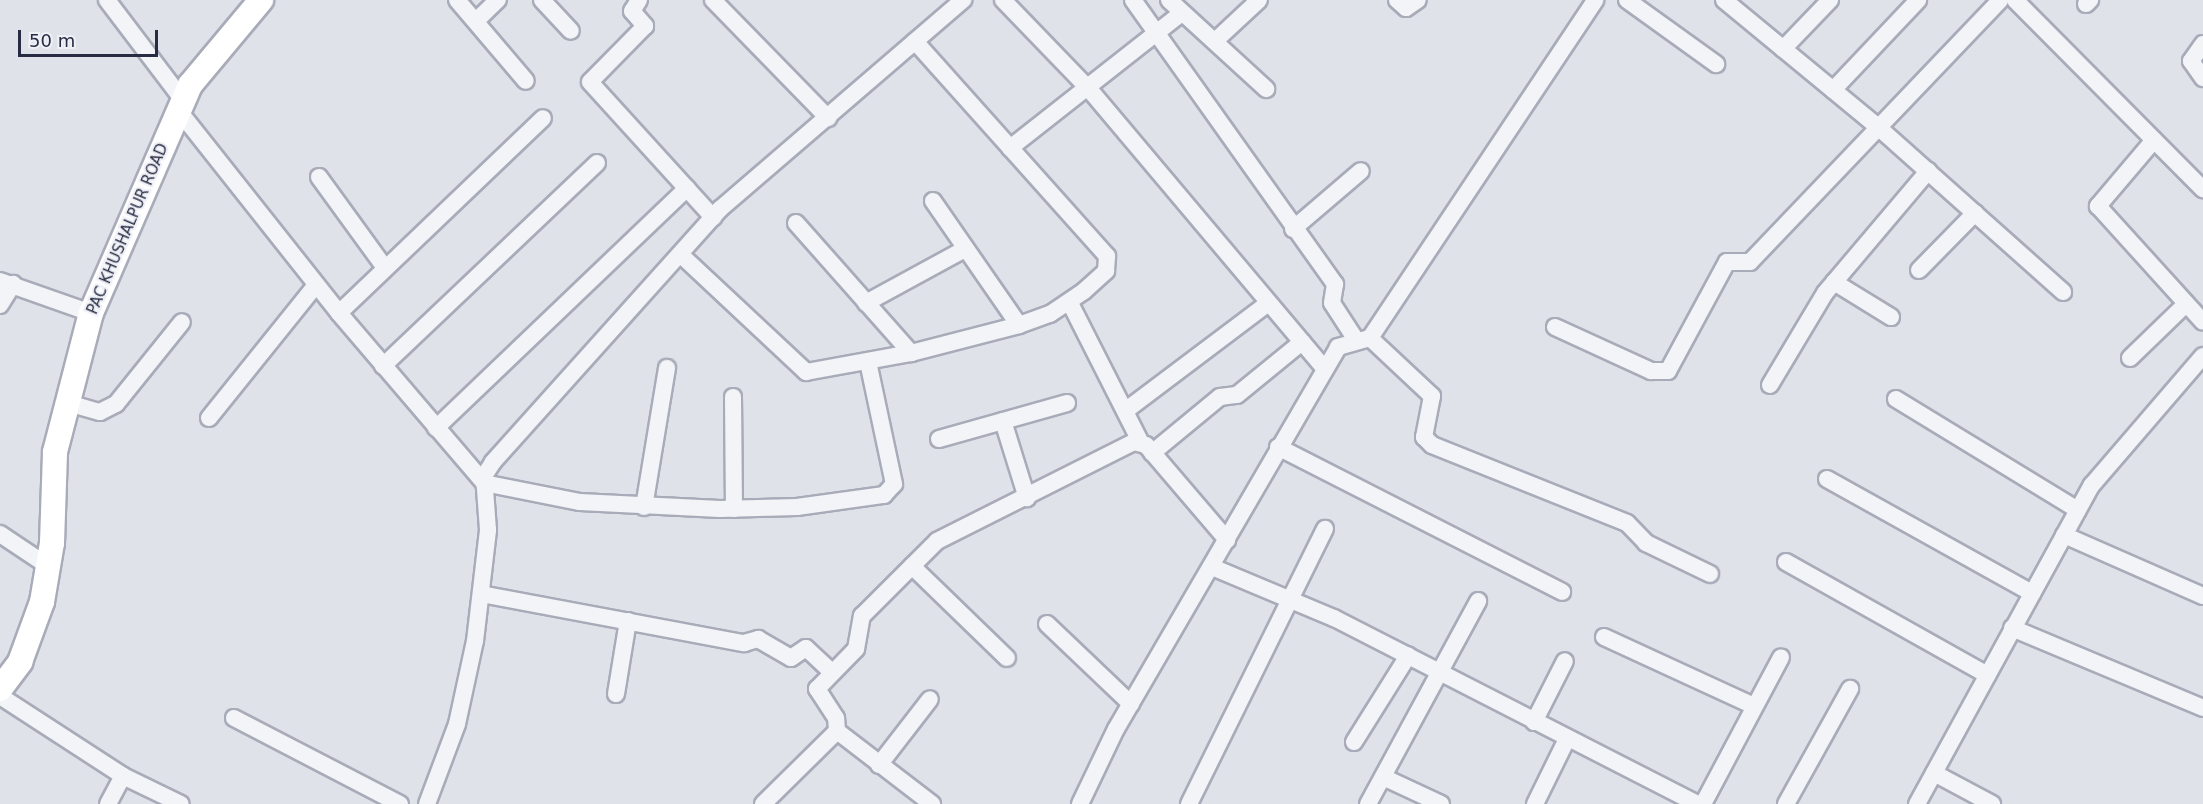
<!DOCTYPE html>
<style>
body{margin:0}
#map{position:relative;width:2203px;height:804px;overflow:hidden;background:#e0e2ea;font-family:"DejaVu Sans",sans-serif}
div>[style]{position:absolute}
.roads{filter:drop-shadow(2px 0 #a8abb8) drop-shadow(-2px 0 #a8abb8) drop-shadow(0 2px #a8abb8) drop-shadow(0 -2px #a8abb8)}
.street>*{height:16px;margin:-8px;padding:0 8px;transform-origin:8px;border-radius:8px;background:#f3f4f8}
.secondary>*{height:24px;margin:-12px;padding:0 12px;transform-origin:12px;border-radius:12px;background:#fff}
span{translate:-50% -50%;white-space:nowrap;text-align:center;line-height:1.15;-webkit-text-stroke:4.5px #f0f1f7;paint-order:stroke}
.street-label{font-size:15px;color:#272c43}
.scale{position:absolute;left:18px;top:30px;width:140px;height:27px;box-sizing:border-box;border:3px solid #272c43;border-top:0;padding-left:8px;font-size:18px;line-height:21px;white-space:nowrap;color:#272c43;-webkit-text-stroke:4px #f0f1f7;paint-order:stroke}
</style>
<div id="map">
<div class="roads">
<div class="street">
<div style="left:107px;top:0;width:126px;rotate:52.8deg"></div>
<div style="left:457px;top:0;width:106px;rotate:49.6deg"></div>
<div style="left:542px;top:0;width:42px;rotate:46.9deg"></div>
<div style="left:639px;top:0;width:13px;rotate:122deg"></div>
<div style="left:632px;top:11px;width:20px;rotate:49deg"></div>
<div style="left:645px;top:26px;width:78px;rotate:134.5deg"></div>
<div style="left:590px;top:82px;width:183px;rotate:47.7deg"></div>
<div style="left:713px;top:0;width:165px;rotate:45.7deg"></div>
<div style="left:1003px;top:0;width:124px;rotate:46deg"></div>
<div style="left:1089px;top:89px;width:366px;rotate:49.9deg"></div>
<div style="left:1133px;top:0;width:349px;rotate:54.6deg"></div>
<div style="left:1335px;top:284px;width:19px;rotate:99deg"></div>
<div style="left:1332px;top:303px;width:44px;rotate:57deg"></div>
<div style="left:1169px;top:0;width:132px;rotate:42.5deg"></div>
<div style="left:1397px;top:0;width:12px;rotate:42deg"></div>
<div style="left:1406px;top:8px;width:14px;rotate:-34deg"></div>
<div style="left:1627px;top:0;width:110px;rotate:35.7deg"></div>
<div style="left:1724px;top:0;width:200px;rotate:39.5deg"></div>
<div style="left:1878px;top:127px;width:248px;rotate:41.7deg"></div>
<div style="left:2015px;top:0;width:267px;rotate:45.2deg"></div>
<div style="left:2086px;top:4px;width:6px;rotate:-45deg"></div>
<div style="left:477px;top:20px;width:29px;rotate:-44deg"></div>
<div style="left:1215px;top:41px;width:60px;rotate:-43deg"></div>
<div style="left:2203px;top:44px;width:21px;rotate:125deg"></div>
<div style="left:2191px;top:61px;width:21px;rotate:55deg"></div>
<div style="left:1783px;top:49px;width:68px;rotate:-46.2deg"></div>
<div style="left:1833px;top:90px;width:124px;rotate:-46.6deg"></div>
<div style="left:179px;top:111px;width:258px;rotate:51.6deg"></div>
<div style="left:339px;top:313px;width:223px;rotate:49.5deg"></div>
<div style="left:484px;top:483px;width:98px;rotate:11.2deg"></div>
<div style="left:580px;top:502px;width:140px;rotate:2.9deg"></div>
<div style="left:720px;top:509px;width:77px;rotate:-1.5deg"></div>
<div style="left:797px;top:507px;width:88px;rotate:-7.9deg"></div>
<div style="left:884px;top:495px;width:15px;rotate:-48deg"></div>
<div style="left:894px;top:484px;width:125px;rotate:-102deg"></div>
<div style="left:2154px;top:140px;width:87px;rotate:130.3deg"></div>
<div style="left:2098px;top:206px;width:156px;rotate:47.8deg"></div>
<div style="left:1010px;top:148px;width:216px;rotate:-38.2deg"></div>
<div style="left:319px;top:177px;width:112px;rotate:54deg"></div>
<div style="left:933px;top:201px;width:151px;rotate:55.3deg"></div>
<div style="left:796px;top:223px;width:174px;rotate:48.5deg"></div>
<div style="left:1293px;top:229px;width:89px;rotate:-40.5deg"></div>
<div style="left:680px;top:254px;width:173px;rotate:43.1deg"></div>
<div style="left:806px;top:372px;width:107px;rotate:-10.3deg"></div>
<div style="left:911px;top:353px;width:112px;rotate:-14.5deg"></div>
<div style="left:1019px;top:325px;width:33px;rotate:-20deg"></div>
<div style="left:1050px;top:314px;width:41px;rotate:-34.1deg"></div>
<div style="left:1084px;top:291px;width:30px;rotate:-42deg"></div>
<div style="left:1106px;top:271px;width:15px;rotate:-86deg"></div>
<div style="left:1107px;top:256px;width:288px;rotate:-131.8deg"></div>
<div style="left:1919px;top:270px;width:80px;rotate:-45.5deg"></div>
<div style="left:0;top:281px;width:96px;rotate:19.4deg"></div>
<div style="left:1834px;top:282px;width:67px;rotate:31.6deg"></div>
<div style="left:866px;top:303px;width:113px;rotate:-28.6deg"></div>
<div style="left:1070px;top:303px;width:157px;rotate:63.1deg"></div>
<div style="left:0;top:305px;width:25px;rotate:-58deg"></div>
<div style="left:339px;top:313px;width:282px;rotate:-43.7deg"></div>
<div style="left:1555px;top:327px;width:106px;rotate:24.6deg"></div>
<div style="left:1651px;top:371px;width:17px"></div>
<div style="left:1668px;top:371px;width:124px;rotate:-61.6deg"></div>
<div style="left:1727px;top:262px;width:23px"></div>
<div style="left:1750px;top:262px;width:362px;rotate:-46.3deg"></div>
<div style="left:1370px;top:338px;width:85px;rotate:43.1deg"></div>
<div style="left:1432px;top:396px;width:42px;rotate:101deg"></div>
<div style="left:1424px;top:437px;width:11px;rotate:45deg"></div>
<div style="left:1432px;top:445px;width:210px;rotate:21.8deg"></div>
<div style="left:1627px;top:523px;width:28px;rotate:46deg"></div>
<div style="left:1646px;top:543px;width:71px;rotate:25.8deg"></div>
<div style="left:2130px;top:358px;width:78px;rotate:-44deg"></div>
<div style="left:383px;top:366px;width:295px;rotate:-43.5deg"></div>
<div style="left:1770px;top:385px;width:107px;rotate:-59.1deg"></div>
<div style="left:1825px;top:293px;width:160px;rotate:-49.8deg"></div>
<div style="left:733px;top:397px;width:112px;rotate:89.5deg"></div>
<div style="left:1896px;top:399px;width:213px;rotate:31.4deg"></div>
<div style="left:68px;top:403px;width:33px;rotate:16deg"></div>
<div style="left:100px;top:412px;width:18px;rotate:-27deg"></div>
<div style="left:116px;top:404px;width:105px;rotate:-51.2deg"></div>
<div style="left:1125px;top:411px;width:178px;rotate:-37deg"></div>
<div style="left:209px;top:418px;width:171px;rotate:-51.2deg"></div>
<div style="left:1003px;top:421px;width:81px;rotate:72.7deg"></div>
<div style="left:436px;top:428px;width:347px;rotate:-43.7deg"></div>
<div style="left:939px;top:439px;width:133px;rotate:-15.7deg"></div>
<div style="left:1278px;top:447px;width:319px;rotate:27deg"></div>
<div style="left:1152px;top:453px;width:88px;rotate:-39.5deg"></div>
<div style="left:1220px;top:397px;width:17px;rotate:-7deg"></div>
<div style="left:1237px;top:395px;width:84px;rotate:-39.2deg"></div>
<div style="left:1827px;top:479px;width:235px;rotate:29.1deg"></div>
<div style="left:644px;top:507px;width:141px;rotate:-80.6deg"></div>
<div style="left:0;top:534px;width:58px;rotate:33.7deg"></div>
<div style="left:2064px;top:535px;width:152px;rotate:23.7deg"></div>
<div style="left:1786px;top:562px;width:231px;rotate:29.3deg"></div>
<div style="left:912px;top:566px;width:132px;rotate:44.1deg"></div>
<div style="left:1212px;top:567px;width:132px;rotate:22.7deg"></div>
<div style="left:1334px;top:618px;width:408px;rotate:27.1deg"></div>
<div style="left:481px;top:594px;width:268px;rotate:10.6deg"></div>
<div style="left:744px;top:643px;width:15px;rotate:-16deg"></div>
<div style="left:758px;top:639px;width:38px;rotate:30deg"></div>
<div style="left:791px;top:658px;width:18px;rotate:-34deg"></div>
<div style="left:806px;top:648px;width:35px;rotate:43deg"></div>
<div style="left:1047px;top:624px;width:116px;rotate:43.6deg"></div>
<div style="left:2012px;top:628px;width:207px;rotate:22.7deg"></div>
<div style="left:1604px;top:637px;width:165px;rotate:24.7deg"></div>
<div style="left:616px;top:694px;width:74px;rotate:-80.7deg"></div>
<div style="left:0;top:696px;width:147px;rotate:33deg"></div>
<div style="left:123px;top:776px;width:64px;rotate:25.8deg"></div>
<div style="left:234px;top:718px;width:187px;rotate:27.4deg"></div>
<div style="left:1534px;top:722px;width:68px;rotate:-63.1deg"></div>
<div style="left:837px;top:731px;width:120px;rotate:37.5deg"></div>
<div style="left:1354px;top:742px;width:102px;rotate:-57.9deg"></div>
<div style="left:879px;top:765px;width:83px;rotate:-52.3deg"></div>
<div style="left:1934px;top:773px;width:66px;rotate:28.1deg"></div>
<div style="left:1383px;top:777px;width:64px;rotate:25deg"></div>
<div style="left:108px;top:804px;width:32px;rotate:-62deg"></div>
<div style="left:427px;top:804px;width:85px;rotate:-69.4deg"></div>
<div style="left:457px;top:724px;width:85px;rotate:-77.8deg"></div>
<div style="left:475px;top:641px;width:112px;rotate:-83.3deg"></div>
<div style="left:488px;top:530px;width:54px;rotate:-94.2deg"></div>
<div style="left:484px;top:476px;width:17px;rotate:-57deg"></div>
<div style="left:493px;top:462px;width:340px;rotate:-48.1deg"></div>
<div style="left:720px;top:209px;width:321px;rotate:-40.7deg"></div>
<div style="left:763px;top:804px;width:104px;rotate:-44.6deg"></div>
<div style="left:837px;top:731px;width:13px;rotate:-94deg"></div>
<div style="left:836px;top:718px;width:35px;rotate:-123deg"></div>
<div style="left:817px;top:689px;width:56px;rotate:-45.7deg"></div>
<div style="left:856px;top:649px;width:34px;rotate:-80deg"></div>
<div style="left:862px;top:616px;width:106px;rotate:-45deg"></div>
<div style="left:937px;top:541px;width:220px;rotate:-26.7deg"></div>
<div style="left:1134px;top:442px;width:12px;rotate:14deg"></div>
<div style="left:1146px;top:445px;width:125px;rotate:49.5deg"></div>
<div style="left:1080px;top:804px;width:83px;rotate:-64.4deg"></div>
<div style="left:1116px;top:729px;width:442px;rotate:-59.8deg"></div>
<div style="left:1338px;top:347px;width:33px;rotate:-16deg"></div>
<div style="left:1370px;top:338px;width:406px;rotate:-56.3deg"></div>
<div style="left:1189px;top:804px;width:307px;rotate:-63.7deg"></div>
<div style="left:1368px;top:804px;width:231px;rotate:-61.5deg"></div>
<div style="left:1535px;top:804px;width:72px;rotate:-63.8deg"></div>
<div style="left:1703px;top:804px;width:166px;rotate:-62deg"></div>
<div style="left:1786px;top:804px;width:132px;rotate:-60.9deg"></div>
<div style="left:1917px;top:804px;width:364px;rotate:-61.3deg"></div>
<div style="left:2092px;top:485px;width:170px;rotate:-49.3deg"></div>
</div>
<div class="secondary">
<div style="left:0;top:689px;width:34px;rotate:-53deg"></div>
<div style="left:20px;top:662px;width:64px;rotate:-69.9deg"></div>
<div style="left:42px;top:602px;width:60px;rotate:-80.4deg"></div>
<div style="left:52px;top:543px;width:91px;rotate:-88.1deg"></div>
<div style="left:55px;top:452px;width:144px;rotate:-75.5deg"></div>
<div style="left:91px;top:313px;width:249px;rotate:-66.5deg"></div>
<div style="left:190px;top:85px;width:111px;rotate:-50.1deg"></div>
</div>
</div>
<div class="street-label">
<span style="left:128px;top:229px;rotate:-67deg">PAC KHUSHALPUR ROAD</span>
</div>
<div class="scale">50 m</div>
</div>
